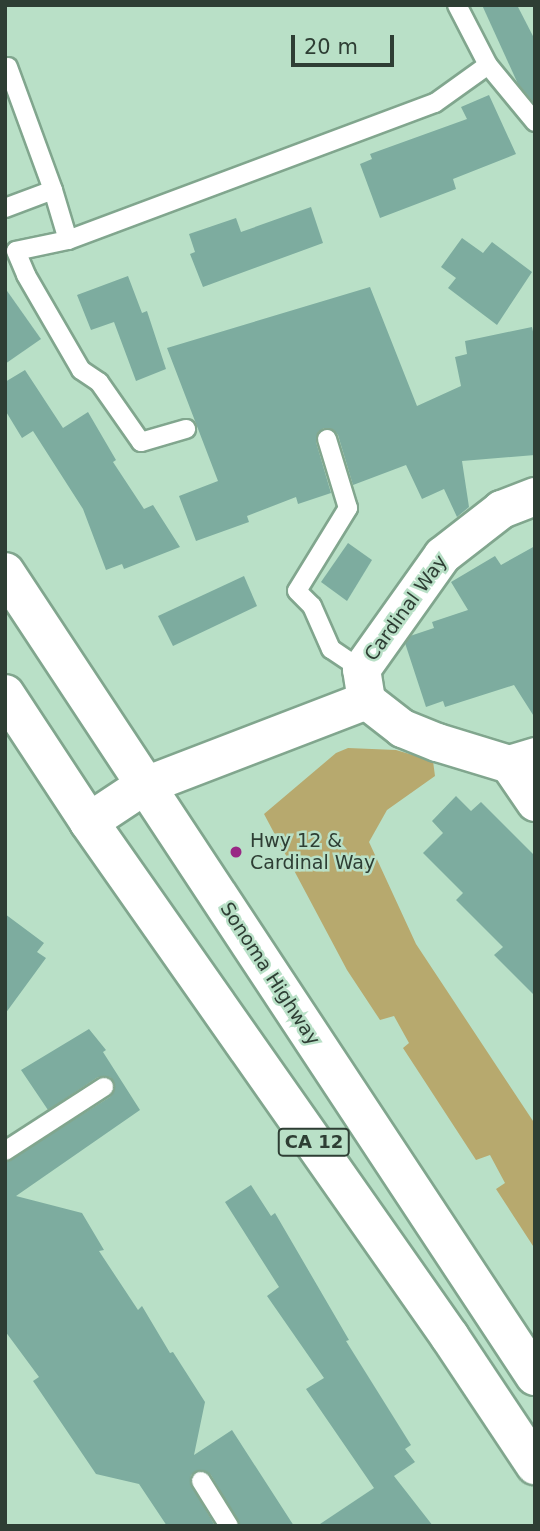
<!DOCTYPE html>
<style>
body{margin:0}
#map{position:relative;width:540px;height:1531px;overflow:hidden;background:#b9e0c7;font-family:"DejaVu Sans",sans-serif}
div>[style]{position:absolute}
.green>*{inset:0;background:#b7a96e}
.building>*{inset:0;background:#7dac9f}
.roads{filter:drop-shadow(2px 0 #81a68e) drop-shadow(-2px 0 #81a68e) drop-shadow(0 2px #81a68e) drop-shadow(0 -2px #81a68e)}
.lane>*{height:18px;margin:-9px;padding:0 9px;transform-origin:9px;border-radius:9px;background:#fff}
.street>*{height:37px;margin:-18.5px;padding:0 18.5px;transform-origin:18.5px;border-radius:18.5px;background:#fff}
.primary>*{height:38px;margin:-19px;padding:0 19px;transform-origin:19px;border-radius:19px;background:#fff}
.dots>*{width:19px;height:19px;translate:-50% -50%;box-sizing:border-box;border:4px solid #b9e0c7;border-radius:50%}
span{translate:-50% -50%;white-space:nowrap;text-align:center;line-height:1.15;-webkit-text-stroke:5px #b9e0c7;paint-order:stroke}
.shield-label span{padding:2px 5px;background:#b9e0c7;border:2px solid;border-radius:5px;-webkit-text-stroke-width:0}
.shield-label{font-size:18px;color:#2e3e34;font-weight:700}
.street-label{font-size:19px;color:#2e3e34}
.poi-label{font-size:19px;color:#2e3e34}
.left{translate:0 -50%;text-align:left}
.frame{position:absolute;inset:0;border:7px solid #2e3e34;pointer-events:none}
.scale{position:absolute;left:291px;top:35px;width:103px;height:32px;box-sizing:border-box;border:4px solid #2e3e34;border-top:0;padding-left:9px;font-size:21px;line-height:24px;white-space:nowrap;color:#2e3e34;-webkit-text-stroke:5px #b9e0c7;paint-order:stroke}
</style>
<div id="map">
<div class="green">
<div style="clip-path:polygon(348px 748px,396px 750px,433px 761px,435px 776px,387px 810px,369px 842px,416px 944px,535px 1124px,535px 1249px,496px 1189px,505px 1183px,490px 1155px,476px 1160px,403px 1048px,409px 1043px,394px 1016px,380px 1020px,347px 970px,264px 814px,336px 753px)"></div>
</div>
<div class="building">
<div style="clip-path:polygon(482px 5px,517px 5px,535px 40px,535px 104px,518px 84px)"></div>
<div style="clip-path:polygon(489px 95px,516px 154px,453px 179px,456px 189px,380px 218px,360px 164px,372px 159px,370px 154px,467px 119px,461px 107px)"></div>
<div style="clip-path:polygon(311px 207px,323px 243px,203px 287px,190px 254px,195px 252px,189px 234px,236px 218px,241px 232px)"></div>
<div style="clip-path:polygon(462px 238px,483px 253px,492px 242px,532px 272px,497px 325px,448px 288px,456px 278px,441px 267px)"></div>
<div style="clip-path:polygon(128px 276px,142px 313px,147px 311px,166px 369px,136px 381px,114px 322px,91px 330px,77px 295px)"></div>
<div style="clip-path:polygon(370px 287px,417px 406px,461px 386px,455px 357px,467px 354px,465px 341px,532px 327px,535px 341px,535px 455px,462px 461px,469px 507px,457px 517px,444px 489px,422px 499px,406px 465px,353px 485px,338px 435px,334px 430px,324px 428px,318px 432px,316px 442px,331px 493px,298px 504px,296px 497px,247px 516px,249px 522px,196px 541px,179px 496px,218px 481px,167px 348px)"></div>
<div style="clip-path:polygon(5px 288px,41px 339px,5px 364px)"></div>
<div style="clip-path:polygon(25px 370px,63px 428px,88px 412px,116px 460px,113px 462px,144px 509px,153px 505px,180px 547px,124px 569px,122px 564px,106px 570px,83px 509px,33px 431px,22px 438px,5px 410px,5px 382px)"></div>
<div style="clip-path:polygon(348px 543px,372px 560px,347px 601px,321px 582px)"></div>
<div style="clip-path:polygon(535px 546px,535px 718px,514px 685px,445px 707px,443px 701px,426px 707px,405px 643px,410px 636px,434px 628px,432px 622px,468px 610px,451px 582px,495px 556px,501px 565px)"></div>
<div style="clip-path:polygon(244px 576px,257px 606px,173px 646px,158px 616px)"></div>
<div style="clip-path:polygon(456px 796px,471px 811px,481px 802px,535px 856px,535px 996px,494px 955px,503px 947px,456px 900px,463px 893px,423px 853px,443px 833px,432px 821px)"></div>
<div style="clip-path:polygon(5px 914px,44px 943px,37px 952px,46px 958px,5px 1014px)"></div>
<div style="clip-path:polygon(89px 1029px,106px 1050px,103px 1052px,140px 1110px,16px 1196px,82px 1213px,104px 1250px,99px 1251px,138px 1310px,142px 1306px,170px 1353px,173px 1352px,205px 1402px,194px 1455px,232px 1430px,294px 1526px,240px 1526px,211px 1475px,201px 1470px,191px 1475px,190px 1482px,215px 1526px,167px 1526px,139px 1484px,96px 1474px,33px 1381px,39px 1377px,5px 1331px,5px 1163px,110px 1097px,115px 1087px,110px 1077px,98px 1077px,48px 1110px,21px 1070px)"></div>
<div style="clip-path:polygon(251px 1185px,271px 1216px,275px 1213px,349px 1340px,346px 1341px,411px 1445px,405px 1449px,415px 1462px,394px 1476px,433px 1526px,317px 1526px,374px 1488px,306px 1389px,324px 1378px,267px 1296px,279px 1287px,225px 1202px)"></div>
</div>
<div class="roads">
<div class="lane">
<div style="left:457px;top:5px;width:68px;rotate:62.7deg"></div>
<div style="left:488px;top:65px;width:74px;rotate:50.5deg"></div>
<div style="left:8px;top:67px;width:131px;rotate:69.9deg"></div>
<div style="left:5px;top:208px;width:51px;rotate:-20.6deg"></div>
<div style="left:53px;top:190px;width:52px;rotate:73.3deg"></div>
<div style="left:68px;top:240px;width:392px;rotate:-20.5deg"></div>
<div style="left:435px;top:103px;width:65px;rotate:-35.6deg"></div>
<div style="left:68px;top:240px;width:53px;rotate:168.1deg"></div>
<div style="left:16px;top:251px;width:26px;rotate:67deg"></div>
<div style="left:26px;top:275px;width:110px;rotate:59.9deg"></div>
<div style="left:81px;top:370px;width:22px;rotate:34deg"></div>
<div style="left:99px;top:382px;width:73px;rotate:55deg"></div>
<div style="left:141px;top:442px;width:47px;rotate:-16.1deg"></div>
<div style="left:327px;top:439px;width:72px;rotate:73.1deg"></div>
<div style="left:348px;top:508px;width:97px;rotate:121.6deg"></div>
<div style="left:297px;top:591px;width:21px;rotate:45deg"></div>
<div style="left:312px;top:606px;width:47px;rotate:66.2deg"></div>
<div style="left:331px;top:649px;width:36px;rotate:34deg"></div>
<div style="left:5px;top:1151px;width:118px;rotate:-32.9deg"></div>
<div style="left:201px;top:1481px;width:53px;rotate:58.1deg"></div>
</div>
<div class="street">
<div style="left:366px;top:700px;width:46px;rotate:37.9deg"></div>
<div style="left:402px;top:728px;width:38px;rotate:22deg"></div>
<div style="left:437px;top:742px;width:75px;rotate:17deg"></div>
<div style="left:509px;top:764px;width:27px;rotate:-17deg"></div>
<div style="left:509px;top:764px;width:46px;rotate:55.6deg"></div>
<div style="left:145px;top:785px;width:237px;rotate:-21deg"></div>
<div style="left:366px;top:700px;width:31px;rotate:-99deg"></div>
<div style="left:361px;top:669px;width:140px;rotate:-54.6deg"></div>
<div style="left:442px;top:555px;width:75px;rotate:-37.9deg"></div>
<div style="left:501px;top:509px;width:36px;rotate:-21deg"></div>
</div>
<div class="primary">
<div style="left:5px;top:572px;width:963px;rotate:56.61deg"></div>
<div style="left:5px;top:694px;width:153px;rotate:56.7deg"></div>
<div style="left:89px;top:822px;width:629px;rotate:54.97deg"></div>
<div style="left:450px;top:1337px;width:154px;rotate:56.4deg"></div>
<div style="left:89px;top:822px;width:67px;rotate:-33.5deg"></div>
</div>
</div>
<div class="dots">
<div style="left:236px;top:852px;background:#992785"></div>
</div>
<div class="shield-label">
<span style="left:314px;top:1142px">CA 12</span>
</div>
<div class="street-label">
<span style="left:406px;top:608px;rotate:-54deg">Cardinal Way</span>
<span style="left:270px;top:974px;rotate:57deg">Sonoma Highway</span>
</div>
<div class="poi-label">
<span class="left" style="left:250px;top:852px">Hwy 12 &amp;<br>Cardinal Way</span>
</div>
<div class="frame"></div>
<div class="scale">20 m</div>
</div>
